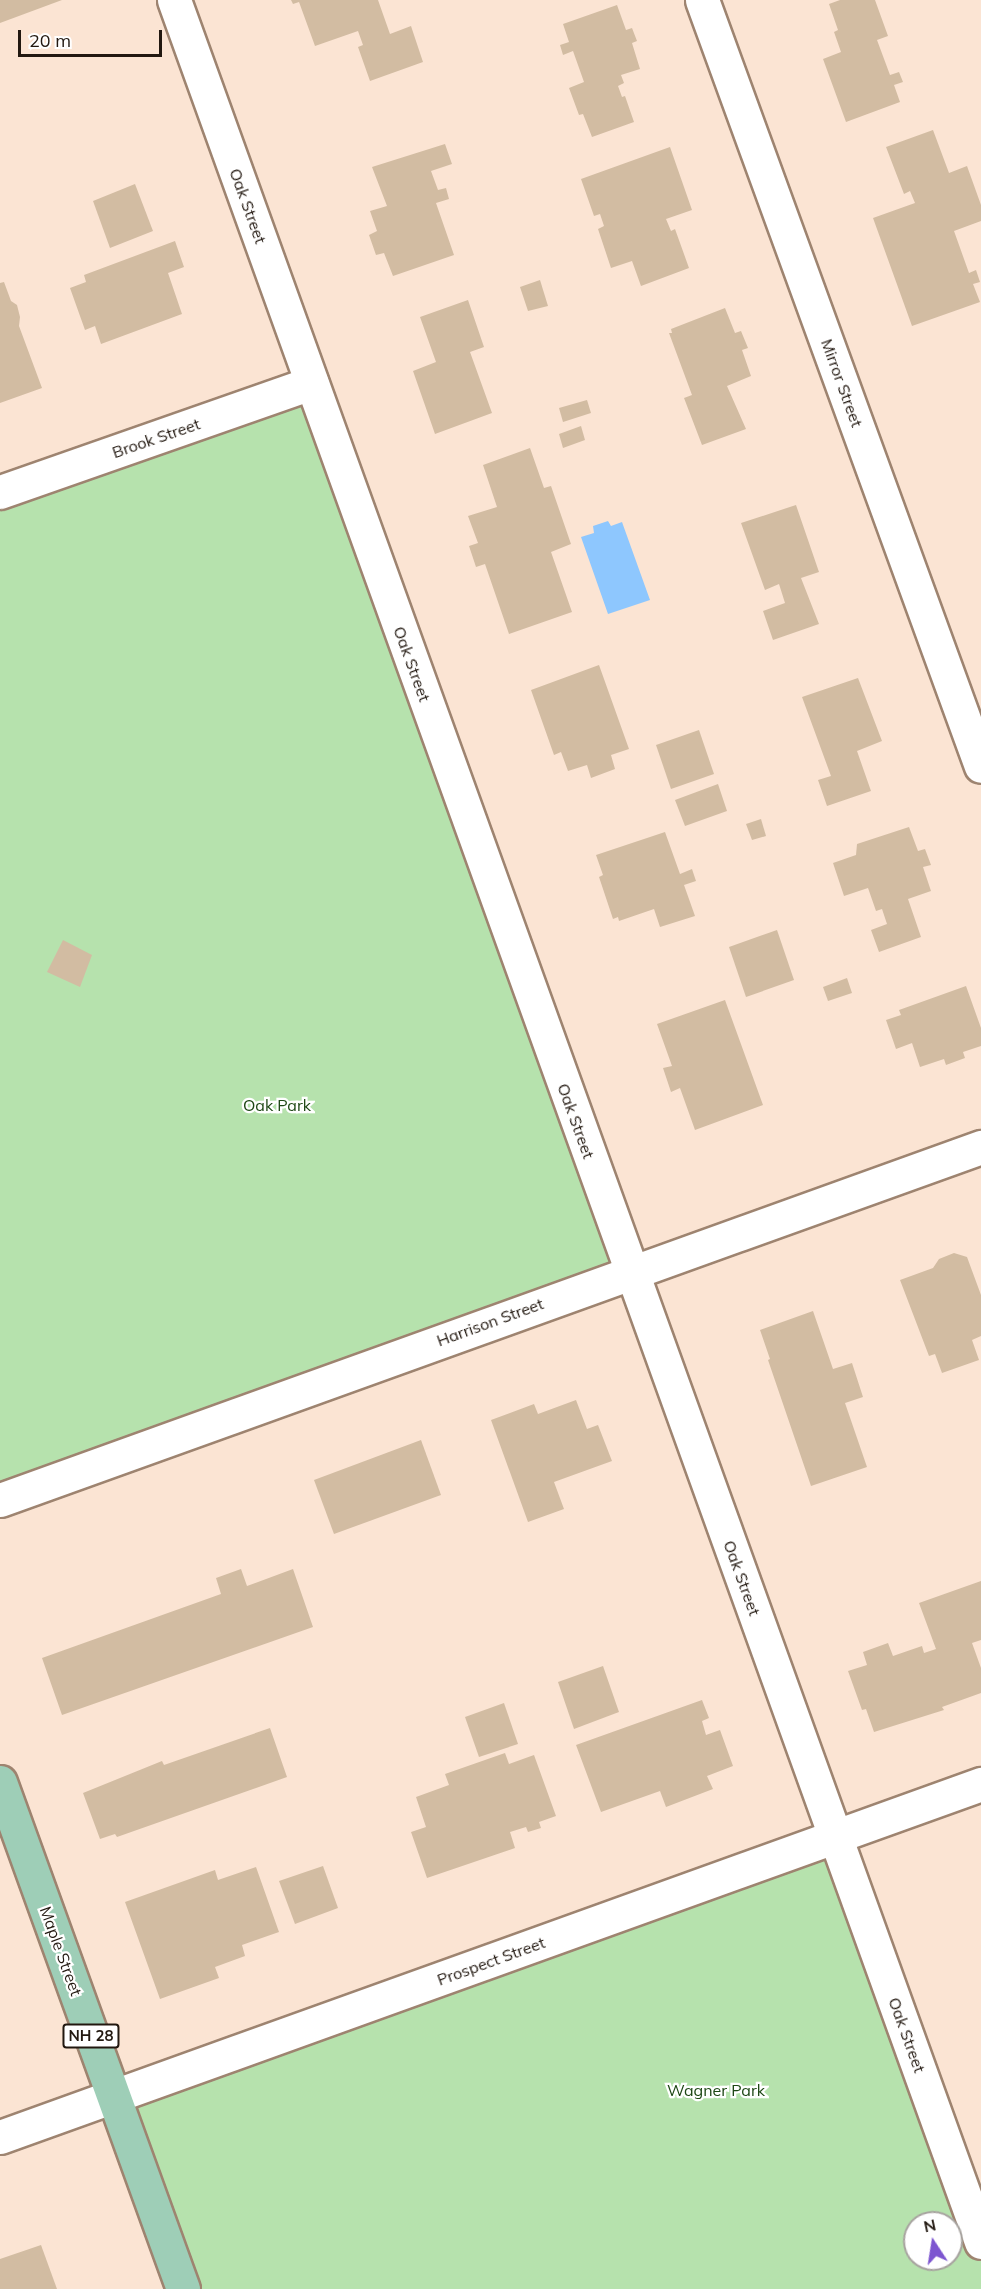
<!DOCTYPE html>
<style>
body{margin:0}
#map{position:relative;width:981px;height:2289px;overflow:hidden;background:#fbe4d3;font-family:Mulish,sans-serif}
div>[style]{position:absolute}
.green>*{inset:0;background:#b6e2ad}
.water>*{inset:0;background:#8ec7fe}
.building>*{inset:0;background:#d2bca2}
.roads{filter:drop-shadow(2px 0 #9e8470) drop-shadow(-2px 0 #9e8470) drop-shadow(0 2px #9e8470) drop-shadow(0 -2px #9e8470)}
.minor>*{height:33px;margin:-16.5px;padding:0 16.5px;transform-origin:16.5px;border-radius:16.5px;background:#fff}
.major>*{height:33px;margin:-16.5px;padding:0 16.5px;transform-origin:16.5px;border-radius:16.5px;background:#9eceb7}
span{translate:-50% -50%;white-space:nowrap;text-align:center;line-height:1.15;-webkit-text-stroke:4.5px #fff;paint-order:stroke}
.shield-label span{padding:2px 4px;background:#fff;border:2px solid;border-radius:4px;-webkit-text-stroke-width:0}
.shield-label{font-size:15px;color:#221810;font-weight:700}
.street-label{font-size:16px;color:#221810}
.park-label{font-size:16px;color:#1d4714}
.north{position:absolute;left:903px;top:2211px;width:60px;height:60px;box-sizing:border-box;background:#fff;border:2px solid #a7a39f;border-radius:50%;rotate:348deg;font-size:16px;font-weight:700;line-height:24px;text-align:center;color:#221810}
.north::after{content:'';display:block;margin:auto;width:21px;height:27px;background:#7d56d0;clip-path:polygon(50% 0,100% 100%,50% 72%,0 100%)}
.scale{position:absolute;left:18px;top:30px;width:144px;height:27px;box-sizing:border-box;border:3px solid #221810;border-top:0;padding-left:8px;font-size:18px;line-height:21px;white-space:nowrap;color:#221810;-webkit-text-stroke:4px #fff;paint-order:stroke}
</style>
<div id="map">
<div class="green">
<div style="clip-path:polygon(311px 383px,628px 1267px,0 1500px,0 492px)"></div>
<div style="clip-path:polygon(evenodd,835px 1835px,981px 2242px,981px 2289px,183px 2289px,113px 2095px,835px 1835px,915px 2223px,951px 2223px,951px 2259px,915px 2259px,915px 2223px)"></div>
</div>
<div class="water">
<div style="clip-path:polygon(608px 521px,611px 526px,622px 522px,650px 600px,608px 614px,581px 537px,594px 533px,593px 526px)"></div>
</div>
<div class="building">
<div style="clip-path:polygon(0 0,62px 0,0 23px)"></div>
<div style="clip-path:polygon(291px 0,378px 0,390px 34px,411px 26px,423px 62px,370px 81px,358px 47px,363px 45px,358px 31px,315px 46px,299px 2px,293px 4px)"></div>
<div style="clip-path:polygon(840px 0,875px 0,888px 36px,877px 40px,890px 75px,899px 72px,903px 82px,894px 85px,900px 102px,846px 122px,823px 59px,841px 52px,834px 32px,838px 30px,829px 4px)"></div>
<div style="clip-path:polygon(617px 5px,626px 30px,632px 28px,637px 41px,632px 43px,640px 69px,621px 75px,624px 83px,618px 86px,622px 97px,625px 96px,634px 122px,592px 137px,583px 114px,579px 115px,569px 88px,584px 82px,573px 51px,563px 55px,560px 45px,569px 42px,563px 24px)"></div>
<div style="clip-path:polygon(933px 130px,949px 173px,967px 166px,981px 205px,981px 221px,954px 231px,969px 273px,976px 270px,980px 282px,973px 284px,980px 302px,912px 326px,873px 218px,915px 203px,910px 191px,904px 194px,886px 147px)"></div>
<div style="clip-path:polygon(445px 144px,452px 164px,431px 171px,438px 190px,446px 188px,449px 199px,436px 203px,454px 255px,393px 276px,384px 253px,376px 255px,369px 235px,377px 231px,370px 211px,387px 206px,372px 167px)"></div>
<div style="clip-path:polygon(670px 147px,692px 210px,666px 219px,671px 231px,675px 229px,689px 268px,641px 286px,632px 261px,611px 268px,598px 229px,604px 226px,600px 214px,594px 216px,581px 179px)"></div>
<div style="clip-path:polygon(135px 184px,153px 231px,110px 248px,93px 201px)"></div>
<div style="clip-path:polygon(175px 241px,184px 267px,168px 273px,182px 314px,101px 344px,95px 326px,85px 330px,70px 288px,86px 282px,84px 275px)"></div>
<div style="clip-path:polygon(540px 280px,548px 306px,528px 311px,520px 287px)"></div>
<div style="clip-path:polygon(4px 282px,11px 301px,17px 305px,20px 317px,19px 326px,42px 388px,0 403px,0 283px)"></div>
<div style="clip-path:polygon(468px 300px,484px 347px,470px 352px,492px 413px,435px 434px,413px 371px,436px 362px,420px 317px)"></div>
<div style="clip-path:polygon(725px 308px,735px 333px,741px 331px,748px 348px,742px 350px,751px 376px,727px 386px,746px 429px,702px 445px,684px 398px,692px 395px,669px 333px,672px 333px,671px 329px)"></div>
<div style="clip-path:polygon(587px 400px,591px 413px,563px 422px,559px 408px)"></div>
<div style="clip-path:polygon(581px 426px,585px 440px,563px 448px,559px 434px)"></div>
<div style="clip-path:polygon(530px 448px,544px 488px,551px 486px,571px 544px,551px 552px,572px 612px,509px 634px,485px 564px,476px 567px,469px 546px,478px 543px,468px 516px,497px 507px,483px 465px)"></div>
<div style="clip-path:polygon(796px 505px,819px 572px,801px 578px,819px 624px,773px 640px,763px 611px,785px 603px,779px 584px,765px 590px,741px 523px)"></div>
<div style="clip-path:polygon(599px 665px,629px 749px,611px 755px,615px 769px,591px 778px,587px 765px,568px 771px,561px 752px,554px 755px,531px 690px)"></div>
<div style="clip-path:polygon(858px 678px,882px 741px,857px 751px,871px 791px,827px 806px,818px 780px,831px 776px,802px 697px)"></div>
<div style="clip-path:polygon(699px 730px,714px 774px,671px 789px,656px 745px)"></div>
<div style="clip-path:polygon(718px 784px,727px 811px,685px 826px,675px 800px)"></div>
<div style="clip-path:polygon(761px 819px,766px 836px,752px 840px,746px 824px)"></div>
<div style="clip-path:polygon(909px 827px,918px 851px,925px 849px,931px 865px,923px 867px,931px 891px,908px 899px,921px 937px,879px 952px,871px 930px,887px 924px,882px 909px,876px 911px,868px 888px,844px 896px,833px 863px,856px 855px,857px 844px)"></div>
<div style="clip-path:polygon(665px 832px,680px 874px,692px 869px,696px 881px,684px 885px,695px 916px,660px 927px,654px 909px,619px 921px,618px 917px,613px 919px,599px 877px,603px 875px,596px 855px)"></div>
<div style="clip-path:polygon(777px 930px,794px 980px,746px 997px,729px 947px)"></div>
<div style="clip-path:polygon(63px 940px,92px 955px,80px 987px,47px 972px)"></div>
<div style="clip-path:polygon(847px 978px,852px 993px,828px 1001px,823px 987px)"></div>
<div style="clip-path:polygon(966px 986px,981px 1028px,981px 1046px,963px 1052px,965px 1058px,946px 1065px,944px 1059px,920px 1067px,912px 1043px,896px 1049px,886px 1020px,901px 1015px,899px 1010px)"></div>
<div style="clip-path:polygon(725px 1000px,763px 1105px,695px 1130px,680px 1088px,671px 1092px,663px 1068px,672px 1066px,657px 1024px)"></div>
<div style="clip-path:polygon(954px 1253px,967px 1257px,981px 1295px,981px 1336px,972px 1340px,979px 1360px,942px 1373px,935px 1354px,929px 1356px,900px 1280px,933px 1268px,939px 1259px)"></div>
<div style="clip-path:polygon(813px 1311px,833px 1369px,852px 1363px,863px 1397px,845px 1403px,867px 1467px,811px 1486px,768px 1360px,770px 1359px,760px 1330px)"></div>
<div style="clip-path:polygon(576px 1400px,587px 1429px,598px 1425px,612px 1461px,554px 1482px,564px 1509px,528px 1522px,491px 1420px,534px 1404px,538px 1414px)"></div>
<div style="clip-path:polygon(421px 1440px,441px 1495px,334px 1534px,314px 1480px)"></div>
<div style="clip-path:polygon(241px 1569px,247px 1586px,293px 1569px,313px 1627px,62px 1715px,42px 1658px,221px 1594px,216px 1578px)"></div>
<div style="clip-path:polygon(981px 1581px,981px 1640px,972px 1643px,981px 1668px,981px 1693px,942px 1707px,944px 1710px,874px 1732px,866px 1709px,862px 1710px,848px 1671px,867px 1665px,863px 1652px,888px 1643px,893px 1656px,922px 1646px,924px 1653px,936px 1649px,919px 1603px)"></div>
<div style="clip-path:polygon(603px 1666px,619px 1712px,574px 1729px,558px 1682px)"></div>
<div style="clip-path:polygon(702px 1700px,709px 1718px,702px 1721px,706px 1735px,720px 1730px,733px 1766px,707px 1776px,713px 1789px,666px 1807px,660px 1791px,601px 1812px,576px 1745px)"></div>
<div style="clip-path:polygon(504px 1703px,518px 1744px,479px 1757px,465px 1717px)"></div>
<div style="clip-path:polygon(270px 1728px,287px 1777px,117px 1837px,115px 1834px,100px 1839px,83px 1793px,162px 1761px,164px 1765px)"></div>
<div style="clip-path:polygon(505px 1753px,509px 1764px,534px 1755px,556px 1816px,539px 1822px,541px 1828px,528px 1832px,526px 1827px,510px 1832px,515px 1848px,427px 1878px,411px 1832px,426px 1827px,416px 1797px,449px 1785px,445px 1774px)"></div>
<div style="clip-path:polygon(323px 1866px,338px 1908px,295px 1924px,279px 1881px)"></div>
<div style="clip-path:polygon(256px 1867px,279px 1932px,242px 1945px,245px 1956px,215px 1967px,219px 1978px,160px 1999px,125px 1902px,215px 1870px,218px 1880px)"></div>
<div style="clip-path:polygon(41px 2245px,57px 2289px,0 2289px,0 2259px)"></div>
</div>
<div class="roads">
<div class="minor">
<div style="left:174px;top:0;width:2383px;rotate:70.2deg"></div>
<div style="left:702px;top:0;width:815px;rotate:69.99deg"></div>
<div style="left:0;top:492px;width:330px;rotate:-19.3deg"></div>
<div style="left:0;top:1500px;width:1043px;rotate:-19.79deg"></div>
<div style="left:0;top:2137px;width:1043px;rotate:-19.79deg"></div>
</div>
<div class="major">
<div style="left:0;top:1782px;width:539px;rotate:70.15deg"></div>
</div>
</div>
<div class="shield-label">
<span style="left:91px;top:2036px">NH 28</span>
</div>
<div class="street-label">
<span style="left:248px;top:206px;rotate:70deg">Oak Street</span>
<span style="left:842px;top:383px;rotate:70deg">Mirror Street</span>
<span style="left:156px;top:438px;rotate:-19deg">Brook Street</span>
<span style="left:412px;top:664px;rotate:70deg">Oak Street</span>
<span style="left:576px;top:1121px;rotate:70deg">Oak Street</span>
<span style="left:490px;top:1322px;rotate:-20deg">Harrison Street</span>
<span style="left:742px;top:1578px;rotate:70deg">Oak Street</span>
<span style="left:61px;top:1951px;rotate:70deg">Maple Street</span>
<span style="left:491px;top:1961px;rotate:-20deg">Prospect Street</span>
<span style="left:907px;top:2035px;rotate:70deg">Oak Street</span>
</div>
<div class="park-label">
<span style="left:277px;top:1105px">Oak Park</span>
<span style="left:716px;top:2090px">Wagner Park</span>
</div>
<div class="north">N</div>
<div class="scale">20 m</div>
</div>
